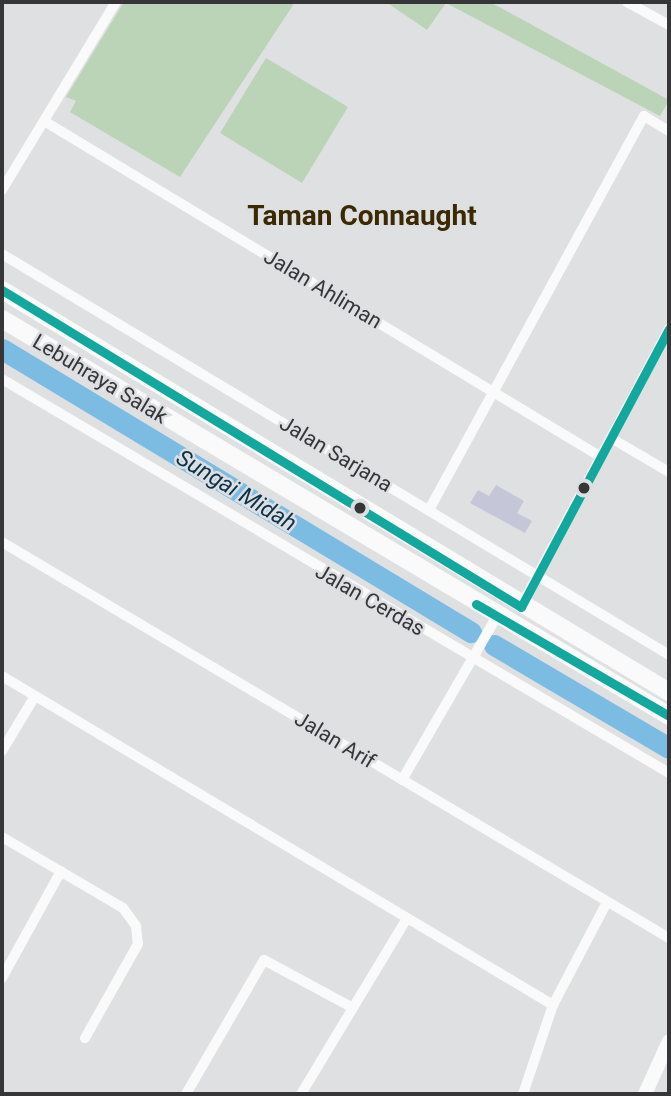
<!DOCTYPE html>
<style>
body{margin:0}
#map{position:relative;width:671px;height:1096px;overflow:hidden;background:#dfe0e2;font-family:Roboto,sans-serif}
div>[style]{position:absolute}
.green>*{inset:0;background:#bbd3b7}
.river>*{height:21px;margin:-10.5px;padding:0 10.5px;transform-origin:10.5px;border-radius:10.5px;background:#7cbce2}
.building>*{inset:0;background:#c5c7d8}
.street>*{height:10px;margin:-5px;padding:0 5px;transform-origin:5px;border-radius:5px;background:#fafafb}
.secondary>*{height:14px;margin:-7px;padding:0 7px;transform-origin:7px;border-radius:7px;background:#fafafb}
.highway>*{height:18px;margin:-9px;padding:0 9px;transform-origin:9px;border-radius:9px;background:#fafafb}
.bus-1>*{height:9px;margin:-4.5px;padding:0 4.5px;transform-origin:4.5px;border-radius:4.5px;background:#12a89d}
.dots>*{width:19px;height:19px;translate:-50% -50%;box-sizing:border-box;border:4px solid #dedfe3;border-radius:50%}
span{translate:-50% -50%;white-space:nowrap;text-align:center;line-height:1.15;-webkit-text-stroke:5px #dedfe3;paint-order:stroke}
.street-label{font-size:21px;color:#363638}
.water-label{font-size:23px;color:#0a3349;font-style:italic}
.district-label{font-size:28px;color:#3b2901;font-weight:700}
.frame{position:absolute;inset:0;border:4px solid #363638;pointer-events:none}
</style>
<div id="map">
<div class="green">
<div style="clip-path:polygon(124px 2px,295px 2px,180px 177px,70px 112px,76px 101px,66px 97px)"></div>
<div style="clip-path:polygon(386px 2px,490px 2px,669px 100px,660px 116px,446px 3px,427px 30px)"></div>
<div style="clip-path:polygon(266px 58px,348px 107px,302px 183px,220px 133px)"></div>
</div>
<div class="river">
<div style="left:2px;top:349px;width:548px;rotate:31.11deg"></div>
<div style="left:494px;top:645px;width:203px;rotate:30.5deg"></div>
</div>
<div class="building">
<div style="clip-path:polygon(496px 485px,524px 501px,517px 513px,532px 521px,525px 533px,470px 503px,478px 490px,489px 496px)"></div>
</div>
<div class="street">
<div style="left:627px;top:2px;width:48px;rotate:28.7deg"></div>
<div style="left:44px;top:121px;width:650px;rotate:31.1deg"></div>
<div style="left:2px;top:190px;width:220px;rotate:-58.8deg"></div>
<div style="left:2px;top:254px;width:778px;rotate:31.01deg"></div>
<div style="left:2px;top:379px;width:775px;rotate:30.57deg"></div>
<div style="left:611px;top:438px;width:67px;rotate:30.4deg"></div>
<div style="left:429px;top:510px;width:449px;rotate:-61.4deg"></div>
<div style="left:644px;top:116px;width:29px;rotate:31deg"></div>
<div style="left:2px;top:542px;width:776px;rotate:30.7deg"></div>
<div style="left:521px;top:606px;width:314px;rotate:-61.9deg"></div>
<div style="left:2px;top:676px;width:642px;rotate:30.84deg"></div>
<div style="left:2px;top:751px;width:64px;rotate:-59deg"></div>
<div style="left:402px;top:780px;width:190px;rotate:-59.9deg"></div>
<div style="left:2px;top:837px;width:140px;rotate:30.4deg"></div>
<div style="left:123px;top:908px;width:22px;rotate:54deg"></div>
<div style="left:136px;top:926px;width:18px;rotate:84deg"></div>
<div style="left:138px;top:944px;width:108px;rotate:119.4deg"></div>
<div style="left:2px;top:978px;width:122px;rotate:-61.1deg"></div>
<div style="left:186px;top:1094px;width:155px;rotate:-59.8deg"></div>
<div style="left:264px;top:960px;width:101px;rotate:28.3deg"></div>
<div style="left:301px;top:1094px;width:205px;rotate:-58.9deg"></div>
<div style="left:523px;top:1094px;width:94px;rotate:-71.4deg"></div>
<div style="left:553px;top:1005px;width:116px;rotate:-62.3deg"></div>
</div>
<div class="secondary">
<div style="left:645px;top:1094px;width:58px;rotate:-65.6deg"></div>
</div>
<div class="highway">
<div style="left:2px;top:290px;width:779px;rotate:31.08deg"></div>
<div style="left:2px;top:319px;width:776px;rotate:30.76deg"></div>
</div>
<div class="bus-1">
<div style="left:2px;top:290px;width:608px;rotate:31.42deg"></div>
<div style="left:521px;top:607px;width:315px;rotate:-62deg"></div>
<div style="left:476px;top:604px;width:223px;rotate:30.1deg"></div>
</div>
<div class="dots">
<div style="left:584px;top:488px;background:#363638"></div>
<div style="left:360px;top:508px;background:#363638"></div>
</div>
<div class="street-label">
<span style="left:323px;top:289px;rotate:31deg">Jalan Ahliman</span>
<span style="left:100px;top:379px;rotate:31deg">Lebuhraya Salak</span>
<span style="left:336px;top:454px;rotate:31deg">Jalan Sarjana</span>
<span style="left:370px;top:600px;rotate:30deg">Jalan Cerdas</span>
<span style="left:335px;top:740px;rotate:31deg">Jalan Arif</span>
</div>
<div class="water-label">
<span style="left:236px;top:491px;rotate:31deg">Sungai Midah</span>
</div>
<div class="district-label">
<span style="left:362px;top:216px">Taman Connaught</span>
</div>
<div class="frame"></div>
</div>
